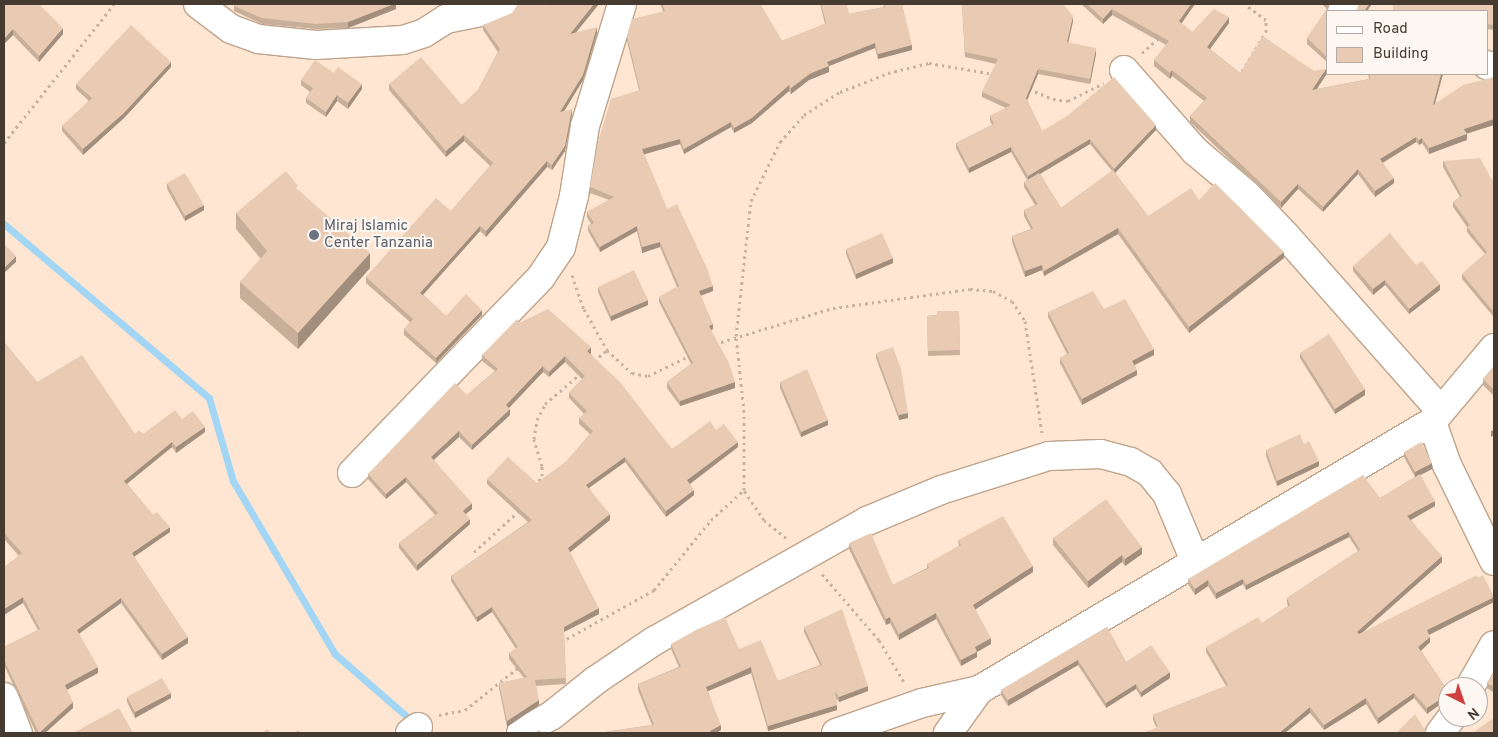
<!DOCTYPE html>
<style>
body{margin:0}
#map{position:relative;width:1498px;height:737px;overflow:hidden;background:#fee6d2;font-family:Overpass,sans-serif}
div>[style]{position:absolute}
.stream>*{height:7px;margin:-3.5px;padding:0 3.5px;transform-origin:3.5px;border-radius:3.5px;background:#a3d6f4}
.path>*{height:3px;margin-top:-1.5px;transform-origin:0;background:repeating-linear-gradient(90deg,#c6b2a1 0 2.5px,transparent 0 6.5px)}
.roads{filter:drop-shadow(1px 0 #bfa38b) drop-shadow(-1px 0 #bfa38b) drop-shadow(0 1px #bfa38b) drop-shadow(0 -1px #bfa38b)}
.minor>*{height:28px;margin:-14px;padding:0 14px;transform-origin:14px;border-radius:14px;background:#fff}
.wall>*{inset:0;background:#c8af99}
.shaded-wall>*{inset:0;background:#a28e7d}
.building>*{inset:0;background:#e8cbb2}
.dots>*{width:14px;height:14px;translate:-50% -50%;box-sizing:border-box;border:2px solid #fdf7f1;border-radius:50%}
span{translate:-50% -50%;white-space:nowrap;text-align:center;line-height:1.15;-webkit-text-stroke:4px #fdf7f1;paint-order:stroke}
.worship-label{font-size:15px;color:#5b616d}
.left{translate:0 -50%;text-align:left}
.frame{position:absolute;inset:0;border:5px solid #463b31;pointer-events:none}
.legend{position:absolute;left:1326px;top:10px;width:162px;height:65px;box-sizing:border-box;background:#fdf7f1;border:1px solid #b4aca4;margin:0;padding:6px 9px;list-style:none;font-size:15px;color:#463b31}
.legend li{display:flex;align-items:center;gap:10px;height:25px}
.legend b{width:25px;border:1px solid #b4aca4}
.north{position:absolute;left:1438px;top:677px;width:50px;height:50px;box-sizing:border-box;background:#fdf7f1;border:1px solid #b4aca4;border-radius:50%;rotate:139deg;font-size:14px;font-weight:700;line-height:20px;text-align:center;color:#463b31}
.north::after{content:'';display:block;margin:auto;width:18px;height:22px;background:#ce3f40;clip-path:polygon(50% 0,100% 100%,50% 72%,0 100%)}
</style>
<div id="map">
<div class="stream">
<div style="left:4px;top:224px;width:269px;rotate:40.3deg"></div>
<div style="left:209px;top:398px;width:86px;rotate:73.9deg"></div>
<div style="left:233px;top:481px;width:201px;rotate:59.5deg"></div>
<div style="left:335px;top:654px;width:103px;rotate:41.1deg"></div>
</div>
<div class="path">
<div style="left:1142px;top:53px;width:24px;rotate:-42deg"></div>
<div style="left:1242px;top:71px;width:46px;rotate:-58.4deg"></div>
<div style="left:1266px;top:32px;width:12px;rotate:-90deg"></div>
<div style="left:1266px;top:20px;width:26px;rotate:-143deg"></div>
<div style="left:1029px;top:89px;width:26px;rotate:23deg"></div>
<div style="left:1053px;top:99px;width:15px;rotate:8deg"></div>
<div style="left:1068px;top:101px;width:40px;rotate:-26.6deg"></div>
<div style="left:4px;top:143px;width:177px;rotate:-51.6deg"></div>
<div style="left:572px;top:275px;width:36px;rotate:71deg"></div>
<div style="left:584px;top:309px;width:47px;rotate:60.7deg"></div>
<div style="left:607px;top:350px;width:34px;rotate:43deg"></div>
<div style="left:632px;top:373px;width:16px;rotate:11deg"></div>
<div style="left:648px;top:376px;width:46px;rotate:-26deg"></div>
<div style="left:715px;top:344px;width:123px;rotate:-17deg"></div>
<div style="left:833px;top:308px;width:138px;rotate:-7.9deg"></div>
<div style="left:970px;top:289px;width:23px;rotate:5deg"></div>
<div style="left:993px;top:291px;width:21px;rotate:28deg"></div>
<div style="left:1012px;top:301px;width:24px;rotate:57deg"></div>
<div style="left:1025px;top:321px;width:113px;rotate:81.4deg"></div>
<div style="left:594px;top:361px;width:17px;rotate:-40deg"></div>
<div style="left:535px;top:486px;width:12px;rotate:-55deg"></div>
<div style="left:542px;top:476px;width:10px;rotate:-90deg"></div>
<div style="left:542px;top:466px;width:28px;rotate:-107deg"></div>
<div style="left:534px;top:439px;width:19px;rotate:-81deg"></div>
<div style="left:537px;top:420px;width:18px;rotate:-63deg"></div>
<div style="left:545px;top:404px;width:46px;rotate:-40.6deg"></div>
<div style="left:786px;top:538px;width:28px;rotate:-141deg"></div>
<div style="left:764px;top:520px;width:36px;rotate:-124deg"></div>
<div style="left:744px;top:490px;width:78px;rotate:-90deg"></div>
<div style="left:744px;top:412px;width:76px;rotate:-96deg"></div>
<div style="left:736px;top:336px;width:136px;rotate:-83.7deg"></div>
<div style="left:751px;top:201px;width:66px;rotate:-63.8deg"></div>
<div style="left:780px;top:142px;width:36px;rotate:-48deg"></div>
<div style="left:804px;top:115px;width:43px;rotate:-32.6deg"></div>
<div style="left:840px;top:92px;width:52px;rotate:-21.6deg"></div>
<div style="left:888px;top:73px;width:42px;rotate:-13.7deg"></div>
<div style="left:929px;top:63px;width:66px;rotate:9.6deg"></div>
<div style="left:474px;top:552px;width:62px;rotate:-42.4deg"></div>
<div style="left:822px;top:574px;width:87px;rotate:49.2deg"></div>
<div style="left:879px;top:640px;width:49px;rotate:59.2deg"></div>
<div style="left:561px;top:642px;width:107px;rotate:-29.2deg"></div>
<div style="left:654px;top:590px;width:90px;rotate:-50.8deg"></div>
<div style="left:711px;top:520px;width:45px;rotate:-42.3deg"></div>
<div style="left:439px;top:715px;width:26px;rotate:-11deg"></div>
<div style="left:465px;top:710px;width:69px;rotate:-38.5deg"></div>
</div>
<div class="roads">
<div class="minor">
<div style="left:198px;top:4px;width:41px;rotate:37.1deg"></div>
<div style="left:231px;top:29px;width:29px;rotate:20deg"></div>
<div style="left:258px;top:39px;width:58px;rotate:5.9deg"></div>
<div style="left:316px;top:45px;width:87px;rotate:-3.3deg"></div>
<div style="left:403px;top:40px;width:22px;rotate:-18deg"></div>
<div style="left:424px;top:33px;width:26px;rotate:-32deg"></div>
<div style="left:446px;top:19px;width:46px;rotate:-11.3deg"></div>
<div style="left:491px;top:10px;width:15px;rotate:-23deg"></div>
<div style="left:1342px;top:11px;width:8px;rotate:-67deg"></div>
<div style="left:1487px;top:65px;width:8px;rotate:23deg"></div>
<div style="left:1124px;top:70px;width:108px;rotate:48.8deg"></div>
<div style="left:1195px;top:151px;width:68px;rotate:40.2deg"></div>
<div style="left:1247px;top:195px;width:58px;rotate:46.4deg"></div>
<div style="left:1287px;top:237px;width:230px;rotate:48.5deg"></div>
<div style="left:1494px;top:348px;width:97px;rotate:130deg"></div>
<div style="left:1432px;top:422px;width:46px;rotate:70.8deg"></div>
<div style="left:1447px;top:465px;width:107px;rotate:63.9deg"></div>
<div style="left:352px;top:473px;width:272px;rotate:-46deg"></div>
<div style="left:541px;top:277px;width:36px;rotate:-56deg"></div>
<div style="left:561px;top:247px;width:53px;rotate:-75.7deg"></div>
<div style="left:574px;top:196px;width:71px;rotate:-81.1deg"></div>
<div style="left:585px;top:126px;width:127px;rotate:-73.1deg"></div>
<div style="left:1470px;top:687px;width:48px;rotate:-60.3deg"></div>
<div style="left:4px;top:697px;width:39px;rotate:69deg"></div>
<div style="left:410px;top:733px;width:10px;rotate:-37deg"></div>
<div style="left:521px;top:733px;width:34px;rotate:-30deg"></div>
<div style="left:551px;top:716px;width:58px;rotate:-38.7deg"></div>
<div style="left:596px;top:680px;width:70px;rotate:-33.9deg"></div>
<div style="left:654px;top:641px;width:244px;rotate:-29.4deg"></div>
<div style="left:867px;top:521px;width:80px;rotate:-22.7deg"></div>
<div style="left:941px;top:490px;width:113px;rotate:-17.5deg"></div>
<div style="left:1049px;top:456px;width:52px;rotate:-2.2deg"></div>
<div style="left:1101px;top:454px;width:31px;rotate:15deg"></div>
<div style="left:1131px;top:462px;width:22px;rotate:30deg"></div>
<div style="left:1150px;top:473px;width:27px;rotate:51deg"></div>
<div style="left:1167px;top:494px;width:73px;rotate:67.3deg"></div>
<div style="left:836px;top:733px;width:91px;rotate:-19.2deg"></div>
<div style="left:922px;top:703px;width:58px;rotate:-12.8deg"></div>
<div style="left:979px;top:690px;width:526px;rotate:-30.61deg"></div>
<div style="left:948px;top:733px;width:53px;rotate:-54.2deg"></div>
<div style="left:1440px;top:733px;width:20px;rotate:-53deg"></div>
</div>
</div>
<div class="wall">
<div style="clip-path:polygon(4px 4px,63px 34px,39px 62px,13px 35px,4px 44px)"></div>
<div style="clip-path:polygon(396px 4px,396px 9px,348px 28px,316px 29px,262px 24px,234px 11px,234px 6px)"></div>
<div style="clip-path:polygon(547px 4px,599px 4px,575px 33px,597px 33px,583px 80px,564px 111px,572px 115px,565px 151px,552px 170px,547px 167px,486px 237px,480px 231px,423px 295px,446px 316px,482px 315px,436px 363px,404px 335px,404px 329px,410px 322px,366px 283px,366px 277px,451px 211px,490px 166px,464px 141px,446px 157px,389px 90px,389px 84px,462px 105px,478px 90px,498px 52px,483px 30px,483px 25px,546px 6px)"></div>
<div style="clip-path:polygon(660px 4px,760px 4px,782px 41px,825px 24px,820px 4px,846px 4px,849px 14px,884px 7px,883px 4px,902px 4px,912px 50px,878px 59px,875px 48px,829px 66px,829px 72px,809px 80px,791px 94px,789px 91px,752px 123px,734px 133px,731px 127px,684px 154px,680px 144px,644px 154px,667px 209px,713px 291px,701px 296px,713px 329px,711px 330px,735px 388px,680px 406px,667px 388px,667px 382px,691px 364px,659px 302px,659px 297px,677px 287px,660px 247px,642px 253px,637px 231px,600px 252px,588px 231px,588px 226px,591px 224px,587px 217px,587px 212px,609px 200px,590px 193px,590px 187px,639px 90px,627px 41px,627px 36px,663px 11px)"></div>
<div style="clip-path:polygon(evenodd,962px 4px,1073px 21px,1068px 43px,1096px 54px,1090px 84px,1038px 74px,1027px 100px,1042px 131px,1156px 130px,1115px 173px,1148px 216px,1199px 200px,1284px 258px,1189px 333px,1118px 234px,1044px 276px,1042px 270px,1025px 277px,1012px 242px,1012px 236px,1031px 229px,1024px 216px,1024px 210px,1035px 205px,1024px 187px,1024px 182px,1027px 180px,1011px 152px,969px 173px,956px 148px,956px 143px,992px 125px,990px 121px,990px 116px,1006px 108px,982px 97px,982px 92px,996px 64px,965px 57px,962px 4px,1090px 144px,1112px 171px,1061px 208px,1040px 174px,1090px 144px)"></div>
<div style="clip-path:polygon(1081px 4px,1195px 4px,1181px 23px,1192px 32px,1229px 23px,1210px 49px,1240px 73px,1314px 71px,1326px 75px,1317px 89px,1369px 79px,1368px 74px,1443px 74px,1435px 104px,1494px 77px,1494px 125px,1467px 134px,1467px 140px,1429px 154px,1422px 143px,1419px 145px,1416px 142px,1383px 163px,1394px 183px,1375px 197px,1358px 174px,1323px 212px,1298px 189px,1281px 208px,1190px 122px,1190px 116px,1204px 101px,1172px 76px,1170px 79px,1154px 66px,1154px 60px,1166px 45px,1112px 15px,1103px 24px)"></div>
<div style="clip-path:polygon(1322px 4px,1330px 4px,1327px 11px,1327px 62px,1307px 44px,1307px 38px,1327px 9px)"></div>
<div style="clip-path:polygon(1494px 4px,1494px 30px,1487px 29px,1487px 11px)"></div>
<div style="clip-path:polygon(171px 67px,124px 118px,83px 155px,62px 131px,62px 126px,89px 101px,76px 89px,76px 84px)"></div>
<div style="clip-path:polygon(334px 73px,362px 89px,348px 109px,337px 101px,326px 117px,306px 103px,306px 98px,310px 92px,301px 85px,301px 80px)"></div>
<div style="clip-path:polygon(1443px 161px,1492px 180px,1494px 179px,1493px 316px,1462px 279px,1462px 274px,1485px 254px,1467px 232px,1467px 227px,1453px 207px,1453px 202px,1460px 197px,1443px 167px)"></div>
<div style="clip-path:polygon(167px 183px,204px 210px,185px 221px,167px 189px)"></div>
<div style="clip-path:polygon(298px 190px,370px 268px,298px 349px,240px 298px,240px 282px,261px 259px,236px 229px,236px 213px)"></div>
<div style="clip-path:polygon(846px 249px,893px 263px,856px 279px,846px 254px)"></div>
<div style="clip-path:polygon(1416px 265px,1440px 290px,1409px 314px,1385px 285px,1373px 295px,1353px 271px,1353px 266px)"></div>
<div style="clip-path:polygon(598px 287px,648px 305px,611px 321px,598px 292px)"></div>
<div style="clip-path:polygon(1104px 309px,1154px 355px,1135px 365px,1137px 375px,1082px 405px,1060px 363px,1060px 358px,1067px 354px,1048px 317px,1048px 312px)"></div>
<div style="clip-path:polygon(959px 311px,960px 355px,928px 356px,927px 316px,937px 315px)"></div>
<div style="clip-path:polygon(519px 323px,591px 353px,590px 353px,672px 449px,716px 430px,738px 447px,690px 484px,694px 495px,666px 517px,625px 462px,589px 488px,610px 520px,570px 552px,599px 614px,564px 632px,566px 684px,536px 686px,539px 705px,507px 727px,499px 688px,499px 683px,524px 678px,509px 659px,509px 653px,516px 649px,492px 612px,477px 622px,451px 581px,451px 576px,528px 522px,487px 484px,487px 479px,537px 483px,566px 462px,590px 434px,579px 424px,579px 418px,584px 414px,569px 398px,569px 393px,582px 379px,565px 362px,549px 377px,543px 372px,509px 408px,510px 415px,472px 450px,459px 437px,434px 460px,472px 509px,466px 514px,470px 524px,417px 571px,399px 548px,399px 543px,435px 515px,406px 482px,386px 499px,368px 479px,368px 474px,467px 395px,495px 371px,482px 361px,482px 355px)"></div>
<div style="clip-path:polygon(4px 342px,37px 382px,135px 434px,143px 434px,182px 419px,205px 432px,176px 453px,172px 447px,127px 484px,153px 515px,170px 532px,134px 557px,188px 643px,162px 660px,121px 603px,79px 634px,98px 673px,67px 689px,73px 708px,45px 733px,36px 733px,4px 665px,4px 647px,38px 630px,23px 603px,19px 556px,4px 539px)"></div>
<div style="clip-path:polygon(876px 353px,908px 418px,899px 420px,876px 358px)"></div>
<div style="clip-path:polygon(1300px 353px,1365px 395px,1335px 414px,1300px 358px)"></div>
<div style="clip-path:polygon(1494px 366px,1494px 396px,1483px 385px,1483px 379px)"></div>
<div style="clip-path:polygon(780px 382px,828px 425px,801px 437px,780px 388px)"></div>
<div style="clip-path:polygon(1304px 444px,1319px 466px,1277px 486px,1266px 456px,1266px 450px)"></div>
<div style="clip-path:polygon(1404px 452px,1432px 469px,1420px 475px,1435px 506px,1411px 520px,1442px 562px,1362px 633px,1494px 602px,1429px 634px,1430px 642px,1421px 651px,1448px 691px,1427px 714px,1414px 698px,1378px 724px,1366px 704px,1324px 730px,1310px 713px,1156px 727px,1153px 720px,1153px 715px,1226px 686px,1206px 652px,1206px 647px,1262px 623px,1288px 606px,1287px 603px,1287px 598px,1358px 551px,1349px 537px,1246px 590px,1243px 584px,1216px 599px,1208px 586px,1195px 595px,1188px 584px,1188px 579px,1380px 498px,1415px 477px,1404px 457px)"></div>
<div style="clip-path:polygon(1053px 538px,1142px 554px,1125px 566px,1122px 562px,1088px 588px,1053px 545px)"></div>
<div style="clip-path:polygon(958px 540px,1033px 572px,975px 609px,991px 644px,977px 652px,977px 657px,961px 666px,936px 619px,899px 640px,890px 623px,886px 625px,849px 549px,849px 543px,893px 585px,927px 568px,927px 564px,959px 546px)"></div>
<div style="clip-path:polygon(804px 627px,868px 691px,839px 702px,836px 698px,837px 710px,768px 731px,751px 673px,708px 691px,721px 730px,716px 733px,597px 733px,652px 725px,638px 690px,638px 684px,679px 667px,671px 649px,671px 644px,739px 649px,778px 681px,820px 665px,804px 632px)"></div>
<div style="clip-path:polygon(1107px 627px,1126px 662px,1170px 678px,1141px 697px,1136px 689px,1106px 708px,1078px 665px,1008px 706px,1001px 695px,1001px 690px)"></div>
<div style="clip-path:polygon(1494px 671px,1494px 693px,1487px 688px,1487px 683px)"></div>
<div style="clip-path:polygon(127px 697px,171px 698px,135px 718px,127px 702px)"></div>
</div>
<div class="shaded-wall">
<div style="clip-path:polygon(394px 4px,396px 4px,396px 9px,348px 28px,348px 22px)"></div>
<div style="clip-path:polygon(594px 4px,599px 4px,570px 40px,570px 34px)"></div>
<div style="clip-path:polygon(1191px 4px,1195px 4px,1179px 27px,1179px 21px)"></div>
<div style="clip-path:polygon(1369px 4px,1372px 4px,1367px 11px,1364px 11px)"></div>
<div style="clip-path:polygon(1112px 9px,1112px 15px,1103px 24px,1103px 19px)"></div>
<div style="clip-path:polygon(1073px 16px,1073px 21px,1067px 48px,1067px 42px)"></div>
<div style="clip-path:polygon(1229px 17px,1229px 23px,1207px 53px,1207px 47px)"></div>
<div style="clip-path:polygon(597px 27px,597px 33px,583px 80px,560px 118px,560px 112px)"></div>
<div style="clip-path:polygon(63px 28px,63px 34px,39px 62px,39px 56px)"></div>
<div style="clip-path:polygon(13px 29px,13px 35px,4px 44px,4px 39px)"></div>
<div style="clip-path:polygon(875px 43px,875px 48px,829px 66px,829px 72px,809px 80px,791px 94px,791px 88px,827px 62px)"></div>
<div style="clip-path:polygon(912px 45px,912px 50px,878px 59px,878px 54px)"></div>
<div style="clip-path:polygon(1096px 48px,1096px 54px,1090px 84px,1090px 79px)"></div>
<div style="clip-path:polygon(171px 62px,171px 67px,124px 118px,83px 155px,83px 149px)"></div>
<div style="clip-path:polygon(1038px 69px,1038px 74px,1026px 103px,1026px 98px)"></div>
<div style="clip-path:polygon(1326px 69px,1326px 75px,1312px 96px,1312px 90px)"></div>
<div style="clip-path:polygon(1172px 70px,1172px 76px,1170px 79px,1170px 73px)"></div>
<div style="clip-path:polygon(1441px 74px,1443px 74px,1433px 110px,1433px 105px)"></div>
<div style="clip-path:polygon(362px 84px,362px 89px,348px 109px,348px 103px)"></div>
<div style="clip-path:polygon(789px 85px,789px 91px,752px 123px,734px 133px,734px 128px)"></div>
<div style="clip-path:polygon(337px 95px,337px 101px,326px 117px,326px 112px)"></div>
<div style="clip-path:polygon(572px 109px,572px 115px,565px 151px,552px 170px,552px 165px)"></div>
<div style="clip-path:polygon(1494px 119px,1494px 125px,1464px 134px,1464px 129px)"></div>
<div style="clip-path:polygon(731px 122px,731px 127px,684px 154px,684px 149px)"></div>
<div style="clip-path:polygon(1156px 125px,1156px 130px,1114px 174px,1114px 169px)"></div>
<div style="clip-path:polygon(1467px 134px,1467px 140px,1429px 154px,1429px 148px)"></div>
<div style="clip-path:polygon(464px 135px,464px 141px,446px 157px,446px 151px)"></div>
<div style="clip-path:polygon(1416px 137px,1416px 142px,1380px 164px,1380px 159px)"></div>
<div style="clip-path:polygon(1422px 138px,1422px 143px,1419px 145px,1419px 140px)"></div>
<div style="clip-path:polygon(680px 139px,680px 144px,642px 155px,642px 149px)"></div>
<div style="clip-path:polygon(1090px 139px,1090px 144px,1028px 181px,1028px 176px)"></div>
<div style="clip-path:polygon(1011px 147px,1011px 152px,969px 173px,969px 168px)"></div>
<div style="clip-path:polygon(547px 161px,547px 167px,486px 237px,486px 231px)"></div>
<div style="clip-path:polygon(1358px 169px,1358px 174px,1323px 212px,1323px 207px)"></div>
<div style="clip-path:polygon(1394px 178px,1394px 183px,1375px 197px,1375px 191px)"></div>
<div style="clip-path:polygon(1298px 184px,1298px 189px,1281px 208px,1281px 202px)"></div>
<div style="clip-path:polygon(204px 205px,204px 210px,185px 221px,185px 216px)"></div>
<div style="clip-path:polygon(480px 226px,480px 231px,420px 298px,420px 293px)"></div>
<div style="clip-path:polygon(637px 226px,637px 231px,600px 252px,600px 247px)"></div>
<div style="clip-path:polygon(1118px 228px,1118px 234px,1044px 276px,1044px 271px)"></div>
<div style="clip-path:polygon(660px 242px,660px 247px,642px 253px,642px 247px)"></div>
<div style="clip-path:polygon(1284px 252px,1284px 258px,1189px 333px,1189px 327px)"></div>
<div style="clip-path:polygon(370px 253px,370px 268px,298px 349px,298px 333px)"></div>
<div style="clip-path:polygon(16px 256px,16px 262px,4px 273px,4px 268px)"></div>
<div style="clip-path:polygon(893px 258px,893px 263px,856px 279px,856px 274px)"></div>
<div style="clip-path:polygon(1042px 265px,1042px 270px,1025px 277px,1025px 271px)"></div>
<div style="clip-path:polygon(1385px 280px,1385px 285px,1373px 295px,1373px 289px)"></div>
<div style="clip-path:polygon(1440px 284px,1440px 290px,1409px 314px,1409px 309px)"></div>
<div style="clip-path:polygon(713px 286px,713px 291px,699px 296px,699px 291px)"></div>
<div style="clip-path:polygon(648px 300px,648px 305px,611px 321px,611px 316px)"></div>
<div style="clip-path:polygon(482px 310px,482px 315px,436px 363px,436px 358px)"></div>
<div style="clip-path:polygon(713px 324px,713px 329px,709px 331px,709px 326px)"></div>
<div style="clip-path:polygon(591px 347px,591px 353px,587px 356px,587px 351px)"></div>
<div style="clip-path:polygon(1154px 349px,1154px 355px,1132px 366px,1132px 361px)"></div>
<div style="clip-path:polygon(565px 356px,565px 362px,549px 377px,549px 372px)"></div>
<div style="clip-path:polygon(543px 366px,543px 372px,506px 411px,506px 405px)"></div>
<div style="clip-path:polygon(1137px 370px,1137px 375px,1082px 405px,1082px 399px)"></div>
<div style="clip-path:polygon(735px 382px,735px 388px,680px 406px,680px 401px)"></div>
<div style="clip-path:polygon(1365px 389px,1365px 395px,1335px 414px,1335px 409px)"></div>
<div style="clip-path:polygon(510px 409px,510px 415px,472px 450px,472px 445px)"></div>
<div style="clip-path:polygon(908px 413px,908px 418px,899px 420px,899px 415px)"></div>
<div style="clip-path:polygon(828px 420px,828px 425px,801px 437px,801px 432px)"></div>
<div style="clip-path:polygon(205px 427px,205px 432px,176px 453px,176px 447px)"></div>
<div style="clip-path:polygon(1494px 430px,1494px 435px,1491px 437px,1491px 431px)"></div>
<div style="clip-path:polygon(459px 431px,459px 437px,431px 462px,431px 457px)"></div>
<div style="clip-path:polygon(172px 442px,172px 447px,124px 486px,124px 481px)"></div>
<div style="clip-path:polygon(738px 442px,738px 447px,687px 486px,687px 480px)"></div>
<div style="clip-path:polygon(625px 457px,625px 462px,586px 490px,586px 485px)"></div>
<div style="clip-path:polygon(1319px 461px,1319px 466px,1277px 486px,1277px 481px)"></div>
<div style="clip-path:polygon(1432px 463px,1432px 469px,1415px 478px,1415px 472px)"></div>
<div style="clip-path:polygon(406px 477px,406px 482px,386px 499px,386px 494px)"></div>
<div style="clip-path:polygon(694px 490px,694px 495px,666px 517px,666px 511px)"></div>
<div style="clip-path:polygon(1435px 501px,1435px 506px,1407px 522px,1407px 516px)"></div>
<div style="clip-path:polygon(472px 503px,472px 509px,463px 516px,463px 511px)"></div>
<div style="clip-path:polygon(610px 514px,610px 520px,568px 554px,568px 548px)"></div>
<div style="clip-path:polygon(470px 519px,470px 524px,417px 571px,417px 565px)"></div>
<div style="clip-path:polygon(170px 527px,170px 532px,132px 558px,132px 553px)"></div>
<div style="clip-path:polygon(1349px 532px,1349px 537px,1246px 590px,1246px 585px)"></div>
<div style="clip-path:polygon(1142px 547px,1142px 554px,1125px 566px,1125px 559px)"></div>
<div style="clip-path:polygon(1122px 555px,1122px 562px,1088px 588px,1088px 581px)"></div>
<div style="clip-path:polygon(1442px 556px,1442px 562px,1357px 637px,1357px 632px)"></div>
<div style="clip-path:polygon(1033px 566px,1033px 572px,973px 611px,973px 605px)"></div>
<div style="clip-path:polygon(1243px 579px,1243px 584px,1216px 599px,1216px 593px)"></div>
<div style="clip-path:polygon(1208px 580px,1208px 586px,1195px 595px,1195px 589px)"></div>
<div style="clip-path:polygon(23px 597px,23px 603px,4px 615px,4px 609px)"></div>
<div style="clip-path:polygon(1494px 597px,1494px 602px,1427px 636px,1427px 630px)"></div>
<div style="clip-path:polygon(121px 598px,121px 603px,77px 635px,77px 630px)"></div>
<div style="clip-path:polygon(492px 607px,492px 612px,477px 622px,477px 617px)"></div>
<div style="clip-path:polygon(599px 608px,599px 614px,564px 632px,564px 627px)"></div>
<div style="clip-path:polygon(936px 613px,936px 619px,899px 640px,899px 634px)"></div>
<div style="clip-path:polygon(890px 617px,890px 623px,886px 625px,886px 619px)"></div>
<div style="clip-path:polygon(188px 637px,188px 643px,162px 660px,162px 654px)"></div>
<div style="clip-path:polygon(1430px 637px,1430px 642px,1418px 653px,1418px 647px)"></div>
<div style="clip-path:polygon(991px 638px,991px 644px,975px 653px,977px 652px,977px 657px,961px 666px,961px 660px,975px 647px)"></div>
<div style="clip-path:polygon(1078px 660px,1078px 665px,1008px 706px,1008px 700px)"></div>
<div style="clip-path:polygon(98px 667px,98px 673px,65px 691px,65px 685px)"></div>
<div style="clip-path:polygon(751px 667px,751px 673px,706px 692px,706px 687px)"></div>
<div style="clip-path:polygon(1170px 672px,1170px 678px,1141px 697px,1141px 692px)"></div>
<div style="clip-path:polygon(1136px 684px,1136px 689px,1106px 708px,1106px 703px)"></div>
<div style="clip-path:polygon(868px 686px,868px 691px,839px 702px,839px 697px)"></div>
<div style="clip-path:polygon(171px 693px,171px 698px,135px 718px,135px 712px)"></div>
<div style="clip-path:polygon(1414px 693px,1414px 698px,1378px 724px,1378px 718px)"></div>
<div style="clip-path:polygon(1448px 694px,1448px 699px,1427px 714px,1427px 708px)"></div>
<div style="clip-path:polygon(1366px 698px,1366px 704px,1324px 730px,1324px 725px)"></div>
<div style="clip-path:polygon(539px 700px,539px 705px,507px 727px,507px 721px)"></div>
<div style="clip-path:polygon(73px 702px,73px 708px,45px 733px,39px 733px)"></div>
<div style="clip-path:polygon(837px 705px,837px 710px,768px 731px,768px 726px)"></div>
<div style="clip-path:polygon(1310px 707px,1310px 713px,1285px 733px,1279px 733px)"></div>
<div style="clip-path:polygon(721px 725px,721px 730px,716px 733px,710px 733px,710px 731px)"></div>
</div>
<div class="building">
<div style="clip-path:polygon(4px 4px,39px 4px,63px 28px,39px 56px,13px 29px,4px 39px)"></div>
<div style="clip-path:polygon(234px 4px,394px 4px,348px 22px,316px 24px,262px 18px,234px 6px)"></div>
<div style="clip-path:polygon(518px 4px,543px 4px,546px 6px,547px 4px,594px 4px,570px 34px,597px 27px,583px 75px,560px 112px,572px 109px,565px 146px,552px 165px,547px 161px,486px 231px,480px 226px,420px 293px,446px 316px,466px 294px,482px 310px,436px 358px,404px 329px,413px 319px,366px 277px,436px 198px,451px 211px,493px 163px,464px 135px,446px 151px,389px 84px,421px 57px,462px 105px,478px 90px,500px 49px,483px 25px,512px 13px)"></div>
<div style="clip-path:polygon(662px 4px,760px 4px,782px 41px,826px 23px,821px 4px,846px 4px,849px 14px,885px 7px,884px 4px,902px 4px,912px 45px,878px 54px,875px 43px,827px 62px,829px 66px,809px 74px,791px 88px,789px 85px,752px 118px,734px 128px,731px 122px,684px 149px,680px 139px,642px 149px,667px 209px,677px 204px,707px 268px,713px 286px,699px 291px,713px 324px,709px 326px,729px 363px,735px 382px,680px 401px,667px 382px,693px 363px,659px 297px,679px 286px,660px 242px,642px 247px,637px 226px,600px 247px,588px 226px,594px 223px,587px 212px,614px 197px,590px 187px,598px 142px,611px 99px,640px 90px,627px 36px,632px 19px,665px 11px)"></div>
<div style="clip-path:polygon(962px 4px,1063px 4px,1073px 16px,1067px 42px,1096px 48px,1090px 79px,1038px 69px,1026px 98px,1042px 131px,1067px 116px,1114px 77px,1156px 125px,1114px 169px,1090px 139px,1028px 176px,1011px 147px,969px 168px,956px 143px,994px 124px,990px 116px,1011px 105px,982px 92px,998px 59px,965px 52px)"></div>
<div style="clip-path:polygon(1087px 4px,1191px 4px,1179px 21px,1192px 32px,1214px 9px,1229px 17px,1207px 47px,1240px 73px,1263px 36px,1314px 71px,1326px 69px,1312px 90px,1370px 79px,1369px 74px,1441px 74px,1433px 105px,1463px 85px,1494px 77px,1494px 119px,1464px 129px,1467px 134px,1429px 148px,1422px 138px,1419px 140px,1416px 137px,1380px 159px,1394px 178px,1375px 191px,1358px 169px,1323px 207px,1298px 184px,1281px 202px,1190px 116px,1207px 98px,1172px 70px,1170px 73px,1154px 60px,1169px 41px,1112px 9px,1103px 19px)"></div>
<div style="clip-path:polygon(1359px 4px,1369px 4px,1364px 11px,1356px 11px)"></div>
<div style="clip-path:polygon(1393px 4px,1494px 4px,1494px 25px,1487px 24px,1487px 11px,1393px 11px)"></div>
<div style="clip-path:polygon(1327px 9px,1329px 11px,1327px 11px,1327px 57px,1307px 38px)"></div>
<div style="clip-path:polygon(131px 25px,171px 62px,124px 113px,83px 149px,62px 126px,92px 98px,76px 84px)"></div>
<div style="clip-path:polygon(315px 60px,334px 73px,338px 67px,362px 84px,348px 103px,337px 95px,326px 112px,306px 98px,313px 88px,301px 80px)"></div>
<div style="clip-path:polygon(1480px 158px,1492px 180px,1494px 179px,1494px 309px,1493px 311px,1462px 274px,1487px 252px,1467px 227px,1470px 225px,1453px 202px,1462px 196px,1443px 161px)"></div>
<div style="clip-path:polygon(1113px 170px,1148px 216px,1191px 188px,1199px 200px,1215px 183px,1284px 252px,1189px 327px,1118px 228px,1044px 271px,1042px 265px,1025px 271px,1012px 236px,1033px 229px,1024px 210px,1038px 204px,1024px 182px,1039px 173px,1061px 208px)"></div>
<div style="clip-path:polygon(286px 171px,298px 186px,296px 188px,370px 253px,298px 333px,240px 282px,267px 251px,236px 213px)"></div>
<div style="clip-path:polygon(185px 173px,204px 205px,185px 216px,167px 183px)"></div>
<div style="clip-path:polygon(882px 233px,893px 258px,856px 274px,846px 249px)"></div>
<div style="clip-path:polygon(1390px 233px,1416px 265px,1422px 261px,1440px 284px,1409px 309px,1385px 280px,1373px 289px,1353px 266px)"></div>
<div style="clip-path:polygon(4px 244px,16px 256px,4px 268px)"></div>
<div style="clip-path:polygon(634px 270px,648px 300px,611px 316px,598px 287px)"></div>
<div style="clip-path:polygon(1093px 291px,1104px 309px,1125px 299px,1154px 349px,1132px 361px,1137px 370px,1082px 399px,1060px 358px,1069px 353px,1048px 312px)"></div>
<div style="clip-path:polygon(548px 309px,591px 347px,587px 351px,620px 382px,672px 449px,710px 421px,716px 430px,724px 424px,738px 442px,687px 480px,694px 490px,666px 511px,625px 457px,586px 485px,610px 514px,568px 548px,599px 608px,564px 627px,566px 678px,535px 680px,539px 700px,507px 721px,499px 683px,527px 677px,509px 653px,518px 647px,492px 607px,477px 617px,451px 576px,532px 520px,487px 479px,508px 457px,537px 483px,566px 462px,593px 431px,579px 418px,587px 411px,569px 393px,585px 376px,565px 356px,549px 372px,543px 366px,506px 405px,510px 409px,472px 445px,459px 431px,431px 457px,472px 503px,463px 511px,470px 519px,417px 565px,399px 543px,438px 513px,406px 477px,386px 494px,368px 474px,455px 383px,467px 395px,498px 369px,482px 355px,517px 319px,519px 323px)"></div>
<div style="clip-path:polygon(937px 311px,959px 311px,960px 350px,928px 351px,927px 316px,937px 315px)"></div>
<div style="clip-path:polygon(1329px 334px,1365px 389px,1335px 409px,1300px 353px)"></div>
<div style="clip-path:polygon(4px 342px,37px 382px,82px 355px,135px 434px,139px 430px,143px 434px,175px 410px,182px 419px,193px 411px,205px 427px,176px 447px,172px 442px,124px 481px,153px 515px,157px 512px,170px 527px,132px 553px,188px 637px,162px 654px,121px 598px,77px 630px,98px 667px,65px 685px,73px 702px,39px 733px,4px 660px,4px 647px,40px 629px,23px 597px,4px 609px,4px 567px,22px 553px,4px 533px)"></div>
<div style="clip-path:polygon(893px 347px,901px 369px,908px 413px,899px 415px,876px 353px)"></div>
<div style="clip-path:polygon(1494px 366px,1494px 390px,1483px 379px)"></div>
<div style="clip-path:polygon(807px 369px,828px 420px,801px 432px,780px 382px)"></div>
<div style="clip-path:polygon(1300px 434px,1304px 444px,1309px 441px,1319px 461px,1277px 481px,1266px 450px)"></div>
<div style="clip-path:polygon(1421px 442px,1432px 463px,1415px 472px,1404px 452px)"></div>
<div style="clip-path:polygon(1420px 474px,1435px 501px,1407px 516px,1442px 556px,1357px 632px,1359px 634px,1477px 575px,1478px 578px,1483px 575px,1494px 597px,1427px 630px,1430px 637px,1418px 647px,1448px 691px,1448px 694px,1427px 708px,1414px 693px,1378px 718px,1366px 698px,1324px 725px,1310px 707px,1279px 733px,1142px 733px,1158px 727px,1153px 715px,1228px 685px,1206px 647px,1258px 617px,1262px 623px,1290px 605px,1287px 598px,1360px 550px,1349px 532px,1246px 585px,1243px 579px,1216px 593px,1208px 580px,1195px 589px,1188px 579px,1363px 475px,1380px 498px)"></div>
<div style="clip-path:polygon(1106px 499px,1142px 547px,1125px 559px,1122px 555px,1088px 581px,1053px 538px)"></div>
<div style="clip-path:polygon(1003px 516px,1033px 566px,973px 605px,991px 638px,975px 647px,977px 652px,961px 660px,936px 613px,899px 634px,890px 617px,886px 619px,849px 543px,871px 533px,893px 585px,929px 568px,927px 564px,961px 545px,958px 540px)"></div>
<div style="clip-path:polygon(842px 609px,868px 686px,839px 697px,835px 691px,837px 705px,768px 726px,751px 667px,706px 687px,721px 725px,710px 731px,711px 733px,597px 733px,654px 725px,638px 684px,681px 667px,671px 644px,696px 630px,725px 617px,739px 649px,761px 640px,778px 681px,822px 665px,804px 627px)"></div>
<div style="clip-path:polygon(1107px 627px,1126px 662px,1151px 645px,1170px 672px,1141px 692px,1136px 684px,1106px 703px,1078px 660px,1008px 700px,1001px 690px)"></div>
<div style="clip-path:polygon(1494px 671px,1494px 687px,1487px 683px)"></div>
<div style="clip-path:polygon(162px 678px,171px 693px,135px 712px,127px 697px)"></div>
<div style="clip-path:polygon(119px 708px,133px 733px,73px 733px)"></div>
<div style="clip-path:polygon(1415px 714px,1427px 733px,1396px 733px)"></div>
<div style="clip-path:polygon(1492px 719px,1494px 722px,1494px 733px,1472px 733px)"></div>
<div style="clip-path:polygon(268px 729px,271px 733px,261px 733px)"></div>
<div style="clip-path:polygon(299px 730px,300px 733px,293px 733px)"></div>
<div style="clip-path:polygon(540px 730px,541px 733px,533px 733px)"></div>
</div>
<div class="dots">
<div style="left:314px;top:235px;background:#6b7280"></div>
</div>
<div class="worship-label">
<span class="left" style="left:324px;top:235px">Miraj Islamic<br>Center Tanzania</span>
</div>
<div class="frame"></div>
<ul class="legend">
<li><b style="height:6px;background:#fff"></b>Road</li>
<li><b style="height:14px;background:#e8cbb2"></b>Building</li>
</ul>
<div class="north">N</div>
</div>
